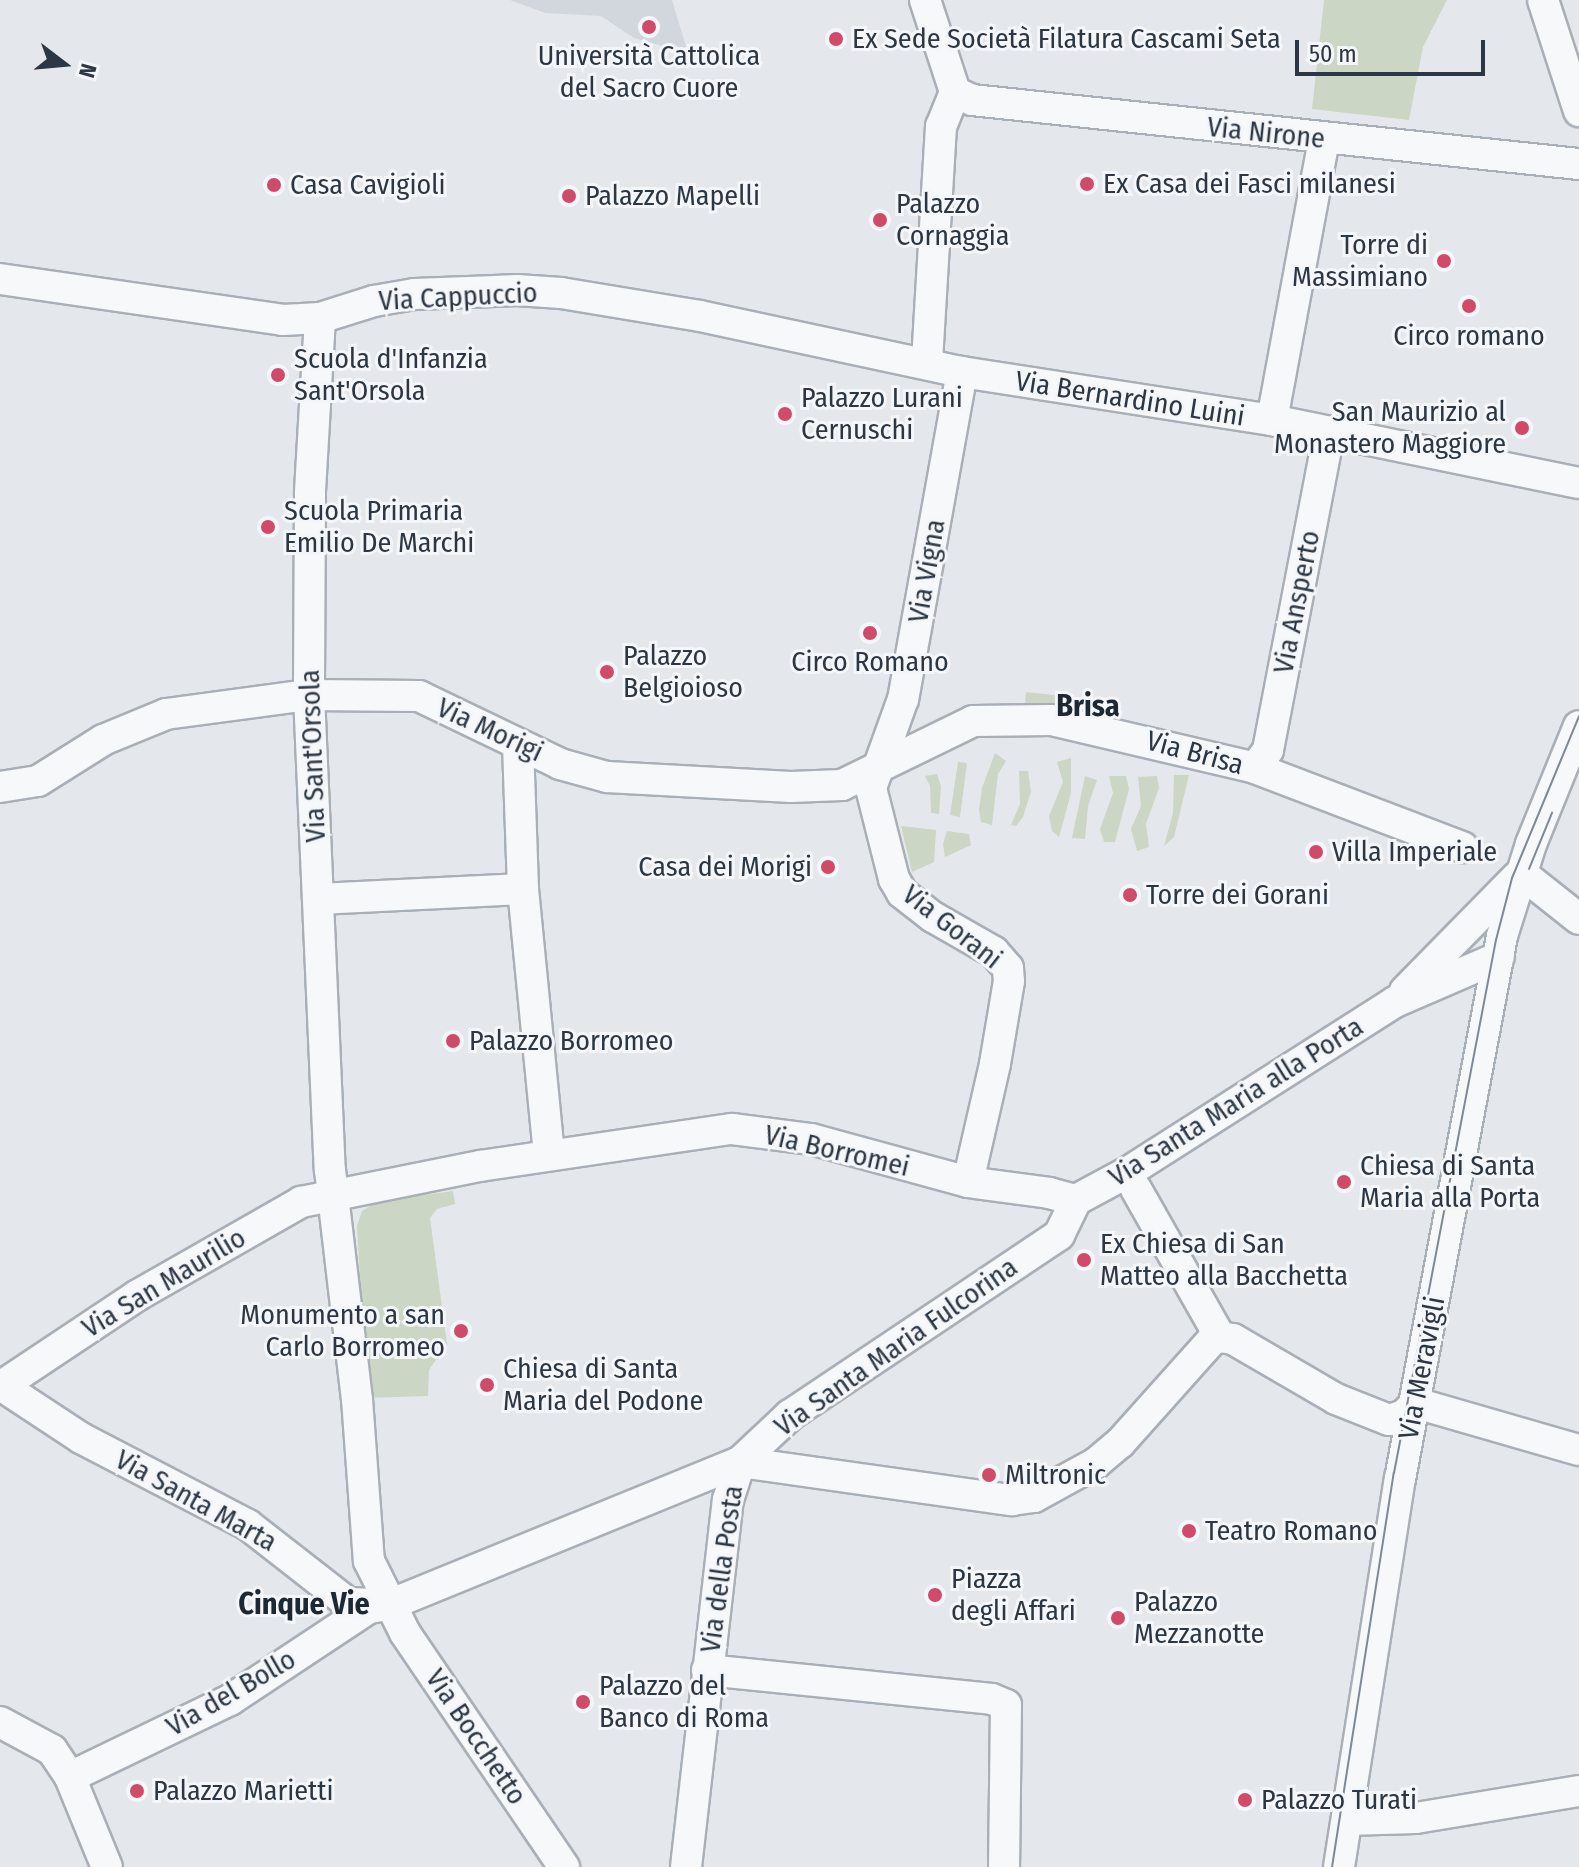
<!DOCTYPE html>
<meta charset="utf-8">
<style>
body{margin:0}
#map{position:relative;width:1579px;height:1867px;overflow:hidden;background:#e4e8ec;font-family:"Fira Sans Condensed",sans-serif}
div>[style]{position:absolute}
.built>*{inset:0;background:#d2d7de}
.green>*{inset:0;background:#cbd6c5}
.roads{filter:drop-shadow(2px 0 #a9afb6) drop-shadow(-2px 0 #a9afb6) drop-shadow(0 2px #a9afb6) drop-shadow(0 -2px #a9afb6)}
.minor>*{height:30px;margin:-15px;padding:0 15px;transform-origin:15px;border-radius:15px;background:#f7f8fa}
.tram>*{height:2px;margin:-1px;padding:0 1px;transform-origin:1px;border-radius:1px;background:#7d8996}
.dots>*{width:22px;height:22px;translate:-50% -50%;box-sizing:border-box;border:4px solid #f4f6f9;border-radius:50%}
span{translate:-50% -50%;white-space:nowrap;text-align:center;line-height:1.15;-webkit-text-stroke:6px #f4f6f9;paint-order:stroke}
.poi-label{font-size:28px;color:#2b3744}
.left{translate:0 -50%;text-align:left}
.right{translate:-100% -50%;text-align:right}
.street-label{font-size:28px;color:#2b3744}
.neighbourhood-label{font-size:30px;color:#1d2835;font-weight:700}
.north{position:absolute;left:24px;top:24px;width:80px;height:80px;-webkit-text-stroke:6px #f4f6f9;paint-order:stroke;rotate:106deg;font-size:22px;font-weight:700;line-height:32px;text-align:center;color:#2b3744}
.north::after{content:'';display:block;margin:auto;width:28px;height:36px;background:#2b3744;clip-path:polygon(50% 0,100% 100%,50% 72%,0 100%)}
.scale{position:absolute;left:1295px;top:40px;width:190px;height:36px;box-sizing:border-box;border:4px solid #2b3744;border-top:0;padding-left:10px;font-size:24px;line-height:28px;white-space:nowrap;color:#2b3744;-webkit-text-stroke:6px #f4f6f9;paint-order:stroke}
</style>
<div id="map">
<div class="built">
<div style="clip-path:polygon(510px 0,672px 0,688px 53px,634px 38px,601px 16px,545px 13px)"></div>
</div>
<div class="green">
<div style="clip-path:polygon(1324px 0,1447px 0,1423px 47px,1409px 120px,1312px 109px)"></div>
<div style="clip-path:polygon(1026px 692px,1073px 697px,1071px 709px,1025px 704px)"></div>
<div style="clip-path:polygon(995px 753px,1006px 761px,998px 774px,992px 825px,981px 822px,979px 810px,982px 788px)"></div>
<div style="clip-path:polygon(1071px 758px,1071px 793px,1059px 837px,1052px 831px,1049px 816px,1063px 782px,1057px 762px)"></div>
<div style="clip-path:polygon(958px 762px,967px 763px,960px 817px,950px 815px)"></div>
<div style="clip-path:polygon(1019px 771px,1028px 771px,1031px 792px,1023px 817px,1016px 826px,1011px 825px,1020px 804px)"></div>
<div style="clip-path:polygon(937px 774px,941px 786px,939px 814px,931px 813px,930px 786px,925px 776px)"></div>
<div style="clip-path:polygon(1174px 775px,1189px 775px,1174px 837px,1164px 846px,1173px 813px)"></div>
<div style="clip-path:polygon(1085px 776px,1097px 780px,1088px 806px,1085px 839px,1072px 838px)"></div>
<div style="clip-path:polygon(1109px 776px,1126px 776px,1129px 789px,1115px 842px,1104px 842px,1100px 829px,1113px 793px)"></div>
<div style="clip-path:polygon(1157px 776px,1159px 788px,1146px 824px,1149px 847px,1137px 851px,1131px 829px,1141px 806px,1138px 777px)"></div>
<div style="clip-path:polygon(901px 826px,936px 830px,934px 862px,912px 872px)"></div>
<div style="clip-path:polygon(947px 831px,969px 834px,971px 845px,945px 857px,943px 844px)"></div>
<div style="clip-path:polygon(453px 1191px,455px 1204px,437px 1209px,430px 1218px,447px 1344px,429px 1370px,428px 1396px,367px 1398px,357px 1226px,362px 1211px,378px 1201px)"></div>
</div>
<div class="roads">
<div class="minor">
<div style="left:925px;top:0;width:97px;rotate:71.9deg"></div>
<div style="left:955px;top:92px;width:37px;rotate:112deg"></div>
<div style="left:941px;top:126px;width:238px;rotate:93.4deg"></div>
<div style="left:1543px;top:0;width:117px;rotate:72deg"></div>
<div style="left:955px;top:92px;width:19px;rotate:25deg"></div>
<div style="left:972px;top:100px;width:610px;rotate:6.02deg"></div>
<div style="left:0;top:279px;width:286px;rotate:8.2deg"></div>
<div style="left:283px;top:320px;width:37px;rotate:-3deg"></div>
<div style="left:320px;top:318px;width:57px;rotate:-17.5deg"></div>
<div style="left:374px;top:301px;width:41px;rotate:-9.9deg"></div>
<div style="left:414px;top:294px;width:103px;rotate:-2.2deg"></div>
<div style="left:517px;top:290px;width:44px;rotate:3.9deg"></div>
<div style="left:561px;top:293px;width:141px;rotate:9.4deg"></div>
<div style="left:700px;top:316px;width:268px;rotate:12.1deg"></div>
<div style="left:962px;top:372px;width:314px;rotate:8.8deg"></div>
<div style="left:1272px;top:420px;width:313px;rotate:11.6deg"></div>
<div style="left:320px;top:318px;width:176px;rotate:93.3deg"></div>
<div style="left:310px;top:494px;width:201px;rotate:90.3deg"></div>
<div style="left:309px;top:695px;width:475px;rotate:87.5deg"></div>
<div style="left:330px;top:1170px;width:231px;rotate:83.3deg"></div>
<div style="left:357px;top:1399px;width:162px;rotate:85.8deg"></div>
<div style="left:369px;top:1561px;width:80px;rotate:63.4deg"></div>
<div style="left:405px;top:1633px;width:283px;rotate:55.8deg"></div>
<div style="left:962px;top:372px;width:332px;rotate:100.2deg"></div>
<div style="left:903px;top:699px;width:95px;rotate:109.8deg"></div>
<div style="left:871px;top:788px;width:94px;rotate:75.8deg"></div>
<div style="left:894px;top:879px;width:16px;rotate:60deg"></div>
<div style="left:902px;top:893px;width:39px;rotate:38deg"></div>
<div style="left:933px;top:917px;width:70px;rotate:29.8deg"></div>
<div style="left:994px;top:952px;width:21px;rotate:49deg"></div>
<div style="left:1008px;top:968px;width:13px;rotate:86deg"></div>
<div style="left:1009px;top:981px;width:84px;rotate:99.6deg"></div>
<div style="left:995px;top:1064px;width:121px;rotate:102.9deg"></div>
<div style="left:1272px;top:420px;width:285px;rotate:-79.5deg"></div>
<div style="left:518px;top:745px;width:144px;rotate:88deg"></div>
<div style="left:523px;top:889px;width:267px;rotate:84.4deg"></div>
<div style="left:1255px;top:768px;width:22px;rotate:-54deg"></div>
<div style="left:1268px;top:750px;width:324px;rotate:-79.1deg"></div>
<div style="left:0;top:787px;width:38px;rotate:-9deg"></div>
<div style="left:38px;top:781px;width:77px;rotate:-32.2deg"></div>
<div style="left:103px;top:740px;width:68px;rotate:-22.4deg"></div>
<div style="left:166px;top:714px;width:144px;rotate:-7.6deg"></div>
<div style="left:309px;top:695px;width:110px;rotate:0.5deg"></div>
<div style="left:419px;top:696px;width:157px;rotate:25.7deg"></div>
<div style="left:560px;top:764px;width:49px;rotate:15.5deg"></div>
<div style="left:607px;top:777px;width:184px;rotate:3.1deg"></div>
<div style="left:791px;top:787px;width:51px;rotate:-2.2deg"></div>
<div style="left:842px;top:785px;width:146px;rotate:-26deg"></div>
<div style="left:973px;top:721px;width:78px;rotate:-0.7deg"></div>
<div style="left:1051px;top:720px;width:210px;rotate:13.2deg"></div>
<div style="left:1255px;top:768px;width:222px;rotate:20.9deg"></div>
<div style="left:1521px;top:873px;width:74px;rotate:38.4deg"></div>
<div style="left:318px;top:899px;width:205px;rotate:-2.8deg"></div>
<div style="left:1405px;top:991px;width:160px;rotate:-45.5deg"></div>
<div style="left:1136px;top:1189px;width:170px;rotate:60.4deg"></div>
<div style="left:1220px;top:1337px;width:13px;rotate:9deg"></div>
<div style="left:1233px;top:1339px;width:119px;rotate:30.2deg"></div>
<div style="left:1336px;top:1399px;width:57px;rotate:21.6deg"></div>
<div style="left:1389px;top:1420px;width:16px;rotate:-18deg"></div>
<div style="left:1404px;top:1415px;width:17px;rotate:-45deg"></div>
<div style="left:1076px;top:1200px;width:59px;rotate:-28.3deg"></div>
<div style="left:1128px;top:1172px;width:317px;rotate:-32.5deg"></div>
<div style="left:1395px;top:1002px;width:113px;rotate:-23.4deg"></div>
<div style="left:2px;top:1386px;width:95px;rotate:33.4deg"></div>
<div style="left:81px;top:1438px;width:188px;rotate:27.5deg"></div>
<div style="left:248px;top:1525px;width:127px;rotate:38deg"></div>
<div style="left:348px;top:1603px;width:35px;rotate:2deg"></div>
<div style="left:0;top:1387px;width:166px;rotate:-33.7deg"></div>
<div style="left:138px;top:1295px;width:188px;rotate:-29.7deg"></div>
<div style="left:301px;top:1202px;width:183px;rotate:-11.4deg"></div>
<div style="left:480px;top:1166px;width:255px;rotate:-8.4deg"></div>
<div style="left:732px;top:1129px;width:80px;rotate:7.2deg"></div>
<div style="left:811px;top:1139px;width:163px;rotate:15.3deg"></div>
<div style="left:968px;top:1182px;width:82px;rotate:7.7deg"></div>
<div style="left:1049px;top:1193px;width:28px;rotate:15deg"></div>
<div style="left:1416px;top:1403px;width:170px;rotate:16.1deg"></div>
<div style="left:740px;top:1462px;width:275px;rotate:8deg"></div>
<div style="left:1012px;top:1500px;width:22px;rotate:-8deg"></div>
<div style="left:1034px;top:1497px;width:71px;rotate:-28.7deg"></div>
<div style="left:1096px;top:1463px;width:31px;rotate:-40deg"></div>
<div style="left:1120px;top:1443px;width:138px;rotate:-48.2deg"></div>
<div style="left:1212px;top:1340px;width:9px;rotate:-21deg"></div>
<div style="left:707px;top:1670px;width:286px;rotate:5.8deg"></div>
<div style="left:992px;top:1699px;width:15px;rotate:23deg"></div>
<div style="left:1006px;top:1705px;width:162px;rotate:90.7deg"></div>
<div style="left:0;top:1722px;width:59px;rotate:28.3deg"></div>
<div style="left:52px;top:1750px;width:32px;rotate:56deg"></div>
<div style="left:70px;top:1777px;width:97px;rotate:67.7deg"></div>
<div style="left:70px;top:1777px;width:178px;rotate:-25.7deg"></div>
<div style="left:230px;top:1700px;width:167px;rotate:-33.5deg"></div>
<div style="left:369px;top:1608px;width:20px;rotate:-9deg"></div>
<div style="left:389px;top:1605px;width:379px;rotate:-22.2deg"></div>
<div style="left:740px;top:1462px;width:69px;rotate:-43.2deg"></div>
<div style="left:790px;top:1415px;width:324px;rotate:-33.8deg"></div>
<div style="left:1059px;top:1235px;width:39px;rotate:-64deg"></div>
<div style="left:1347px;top:1820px;width:69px;rotate:-1.7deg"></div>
<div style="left:1416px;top:1818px;width:165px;rotate:-9.4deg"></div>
<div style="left:686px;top:1867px;width:369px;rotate:-83.5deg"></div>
<div style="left:728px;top:1500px;width:40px;rotate:-72deg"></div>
<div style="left:1339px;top:1867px;width:393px;rotate:-81.1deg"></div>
<div style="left:1400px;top:1479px;width:552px;rotate:-79.36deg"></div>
<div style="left:1502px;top:936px;width:96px;rotate:-72.5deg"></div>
<div style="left:1531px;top:844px;width:127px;rotate:-67.9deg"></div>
</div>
</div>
<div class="tram">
<div style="left:1529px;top:869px;width:61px;rotate:-67.7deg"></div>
<div style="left:1332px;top:1867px;width:399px;rotate:-81.1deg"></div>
<div style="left:1394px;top:1473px;width:543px;rotate:-79.17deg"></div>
<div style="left:1496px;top:940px;width:64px;rotate:-75.5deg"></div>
<div style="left:1512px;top:878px;width:175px;rotate:-67.5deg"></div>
</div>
<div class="dots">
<div style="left:649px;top:27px;background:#d04a6a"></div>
<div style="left:836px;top:39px;background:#d04a6a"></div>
<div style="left:1087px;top:184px;background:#d04a6a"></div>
<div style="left:274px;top:185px;background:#d04a6a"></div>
<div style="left:569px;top:196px;background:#d04a6a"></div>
<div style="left:880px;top:220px;background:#d04a6a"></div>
<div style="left:1444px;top:261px;background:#d04a6a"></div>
<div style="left:1469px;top:306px;background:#d04a6a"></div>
<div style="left:278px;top:375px;background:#d04a6a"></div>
<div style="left:785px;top:414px;background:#d04a6a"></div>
<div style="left:1522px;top:428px;background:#d04a6a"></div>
<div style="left:268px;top:527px;background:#d04a6a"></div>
<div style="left:870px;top:633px;background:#d04a6a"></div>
<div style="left:607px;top:672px;background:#d04a6a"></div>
<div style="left:1316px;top:852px;background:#d04a6a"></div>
<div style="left:828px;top:867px;background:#d04a6a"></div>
<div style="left:1130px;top:895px;background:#d04a6a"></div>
<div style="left:453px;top:1041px;background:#d04a6a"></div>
<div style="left:1344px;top:1182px;background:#d04a6a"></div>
<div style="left:1084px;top:1260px;background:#d04a6a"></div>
<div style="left:461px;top:1331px;background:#d04a6a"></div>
<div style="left:487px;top:1385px;background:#d04a6a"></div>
<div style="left:989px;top:1475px;background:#d04a6a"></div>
<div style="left:1189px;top:1531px;background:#d04a6a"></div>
<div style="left:935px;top:1595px;background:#d04a6a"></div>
<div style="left:1118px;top:1618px;background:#d04a6a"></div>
<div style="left:583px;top:1702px;background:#d04a6a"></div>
<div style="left:137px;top:1791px;background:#d04a6a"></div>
<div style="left:1245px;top:1800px;background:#d04a6a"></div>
</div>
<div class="poi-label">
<span class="left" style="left:852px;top:39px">Ex Sede Società Filatura Cascami Seta</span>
<span style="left:649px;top:72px">Università Cattolica<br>del Sacro Cuore</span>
<span class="left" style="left:1103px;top:184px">Ex Casa dei Fasci milanesi</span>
<span class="left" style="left:290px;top:185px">Casa Cavigioli</span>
<span class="left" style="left:585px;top:196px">Palazzo Mapelli</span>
<span class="left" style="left:896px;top:220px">Palazzo<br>Cornaggia</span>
<span class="right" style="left:1428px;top:261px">Torre di<br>Massimiano</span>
<span style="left:1469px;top:336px">Circo romano</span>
<span class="left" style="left:294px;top:375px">Scuola d'Infanzia<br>Sant'Orsola</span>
<span class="left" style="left:801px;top:414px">Palazzo Lurani<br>Cernuschi</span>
<span class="right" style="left:1506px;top:428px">San Maurizio al<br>Monastero Maggiore</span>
<span class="left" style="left:284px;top:527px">Scuola Primaria<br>Emilio De Marchi</span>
<span class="left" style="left:623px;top:672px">Palazzo<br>Belgioioso</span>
<span style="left:870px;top:662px">Circo Romano</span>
<span class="left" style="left:1332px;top:852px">Villa Imperiale</span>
<span class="right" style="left:812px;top:867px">Casa dei Morigi</span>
<span class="left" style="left:1146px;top:895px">Torre dei Gorani</span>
<span class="left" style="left:469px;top:1041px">Palazzo Borromeo</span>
<span class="left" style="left:1360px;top:1182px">Chiesa di Santa<br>Maria alla Porta</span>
<span class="left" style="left:1100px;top:1260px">Ex Chiesa di San<br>Matteo alla Bacchetta</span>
<span class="right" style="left:445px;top:1331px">Monumento a san<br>Carlo Borromeo</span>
<span class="left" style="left:503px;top:1385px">Chiesa di Santa<br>Maria del Podone</span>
<span class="left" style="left:1005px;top:1475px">Miltronic</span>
<span class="left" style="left:1205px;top:1531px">Teatro Romano</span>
<span class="left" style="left:951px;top:1595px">Piazza<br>degli Affari</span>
<span class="left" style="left:1134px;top:1618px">Palazzo<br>Mezzanotte</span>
<span class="left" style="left:599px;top:1702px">Palazzo del<br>Banco di Roma</span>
<span class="left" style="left:153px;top:1791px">Palazzo Marietti</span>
<span class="left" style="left:1261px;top:1800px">Palazzo Turati</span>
</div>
<div class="street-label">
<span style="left:1266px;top:133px;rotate:6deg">Via Nirone</span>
<span style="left:458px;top:297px;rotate:-3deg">Via Cappuccio</span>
<span style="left:1130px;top:399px;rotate:9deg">Via Bernardino Luini</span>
<span style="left:927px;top:571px;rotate:-80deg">Via Vigna</span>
<span style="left:1297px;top:602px;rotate:-79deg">Via Ansperto</span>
<span style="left:490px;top:730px;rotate:25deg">Via Morigi</span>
<span style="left:1195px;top:753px;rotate:15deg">Via Brisa</span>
<span style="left:313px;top:756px;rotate:-92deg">Via Sant'Orsola</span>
<span style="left:952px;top:927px;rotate:38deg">Via Gorani</span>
<span style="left:1236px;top:1102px;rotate:-32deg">Via Santa Maria alla Porta</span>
<span style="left:837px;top:1151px;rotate:13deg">Via Borromei</span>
<span style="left:164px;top:1283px;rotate:-31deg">Via San Maurilio</span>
<span style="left:896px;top:1347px;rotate:-35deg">Via Santa Maria Fulcorina</span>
<span style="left:1422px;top:1368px;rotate:-79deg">Via Meravigli</span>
<span style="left:196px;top:1501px;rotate:29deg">Via Santa Marta</span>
<span style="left:722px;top:1569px;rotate:-82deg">Via della Posta</span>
<span style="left:231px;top:1693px;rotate:-30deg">Via del Bollo</span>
<span style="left:476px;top:1737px;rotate:56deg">Via Bocchetto</span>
</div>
<div class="neighbourhood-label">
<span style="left:1088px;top:706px">Brisa</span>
<span style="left:304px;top:1604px">Cinque Vie</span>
</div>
<div class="north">N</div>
<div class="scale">50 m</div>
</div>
